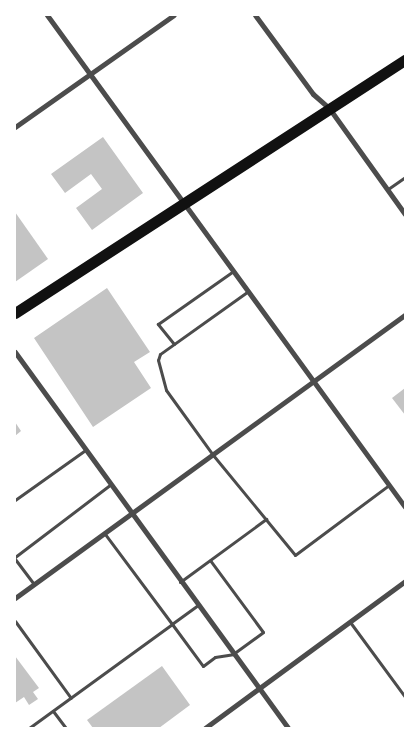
<!DOCTYPE html>
<style>
body{margin:0}
#map{position:relative;width:420px;height:743px;overflow:hidden;background:#fff;font-family:Arial,sans-serif}
div>[style]{position:absolute}
.building>*{inset:0;background:#c4c4c4}
.service>*{height:3px;margin:-1.5px;padding:0 1.5px;transform-origin:1.5px;border-radius:1.5px;background:#4c4c4c}
.minor>*{height:5px;margin:-2.5px;padding:0 2.5px;transform-origin:2.5px;border-radius:2.5px;background:#4c4c4c}
.primary>*{height:11px;margin:-5.5px;padding:0 5.5px;transform-origin:5.5px;border-radius:5.5px;background:#111}
span{translate:-50% -50%;white-space:nowrap;text-align:center;line-height:1.15;-webkit-text-stroke:5px #fff;paint-order:stroke}
.frame{position:absolute;inset:0;border:16px solid #fff;pointer-events:none}
</style>
<div id="map">
<div class="building">
<div style="clip-path:polygon(103px 137px,143px 193px,92px 230px,76px 208px,102px 189px,91px 174px,65px 193px,51px 174px)"></div>
<div style="clip-path:polygon(15px 212px,48px 259px,15px 282px)"></div>
<div style="clip-path:polygon(107px 288px,150px 352px,134px 362px,151px 388px,93px 427px,34px 338px)"></div>
<div style="clip-path:polygon(405px 388px,405px 415px,392px 398px)"></div>
<div style="clip-path:polygon(15px 422px,21px 431px,15px 436px)"></div>
<div style="clip-path:polygon(15px 656px,39px 688px,33px 692px,38px 699px,29px 705px,24px 697px,15px 703px)"></div>
<div style="clip-path:polygon(162px 666px,190px 705px,159px 728px,93px 728px,87px 720px)"></div>
</div>
<div class="service">
<div style="left:388px;top:189px;width:21px;rotate:-35deg"></div>
<div style="left:247px;top:292px;width:107px;rotate:144.5deg"></div>
<div style="left:160px;top:354px;width:6px;rotate:108deg"></div>
<div style="left:158px;top:360px;width:31px;rotate:75deg"></div>
<div style="left:166px;top:390px;width:80px;rotate:54.1deg"></div>
<div style="left:213px;top:455px;width:129px;rotate:50.6deg"></div>
<div style="left:295px;top:555px;width:117px;rotate:-36.7deg"></div>
<div style="left:174px;top:344px;width:26px;rotate:-129deg"></div>
<div style="left:158px;top:324px;width:90px;rotate:-35.1deg"></div>
<div style="left:15px;top:500px;width:85px;rotate:-35.4deg"></div>
<div style="left:15px;top:557px;width:119px;rotate:-37.2deg"></div>
<div style="left:15px;top:559px;width:31px;rotate:53deg"></div>
<div style="left:180px;top:582px;width:107px;rotate:-36.2deg"></div>
<div style="left:198px;top:605px;width:32px;rotate:144deg"></div>
<div style="left:172px;top:624px;width:52px;rotate:53.6deg"></div>
<div style="left:203px;top:666px;width:15px;rotate:-37deg"></div>
<div style="left:215px;top:657px;width:18px;rotate:-9deg"></div>
<div style="left:233px;top:654px;width:37px;rotate:-36deg"></div>
<div style="left:263px;top:632px;width:89px;rotate:-126.4deg"></div>
<div style="left:15px;top:621px;width:95px;rotate:54deg"></div>
<div style="left:350px;top:622px;width:93px;rotate:53.7deg"></div>
<div style="left:53px;top:711px;width:21px;rotate:53deg"></div>
<div style="left:29px;top:728px;width:177px;rotate:-36deg"></div>
<div style="left:172px;top:624px;width:112px;rotate:-126.7deg"></div>
</div>
<div class="minor">
<div style="left:47px;top:15px;width:608px;rotate:53.96deg"></div>
<div style="left:255px;top:15px;width:98px;rotate:53.7deg"></div>
<div style="left:313px;top:94px;width:21px;rotate:41deg"></div>
<div style="left:329px;top:108px;width:130px;rotate:54.4deg"></div>
<div style="left:15px;top:127px;width:194px;rotate:-35.2deg"></div>
<div style="left:15px;top:352px;width:465px;rotate:54deg"></div>
<div style="left:15px;top:598px;width:482px;rotate:-36deg"></div>
<div style="left:205px;top:728px;width:248px;rotate:-36.3deg"></div>
</div>
<div class="primary">
<div style="left:15px;top:313px;width:465px;rotate:-33deg"></div>
</div>
<div class="frame"></div>
</div>
